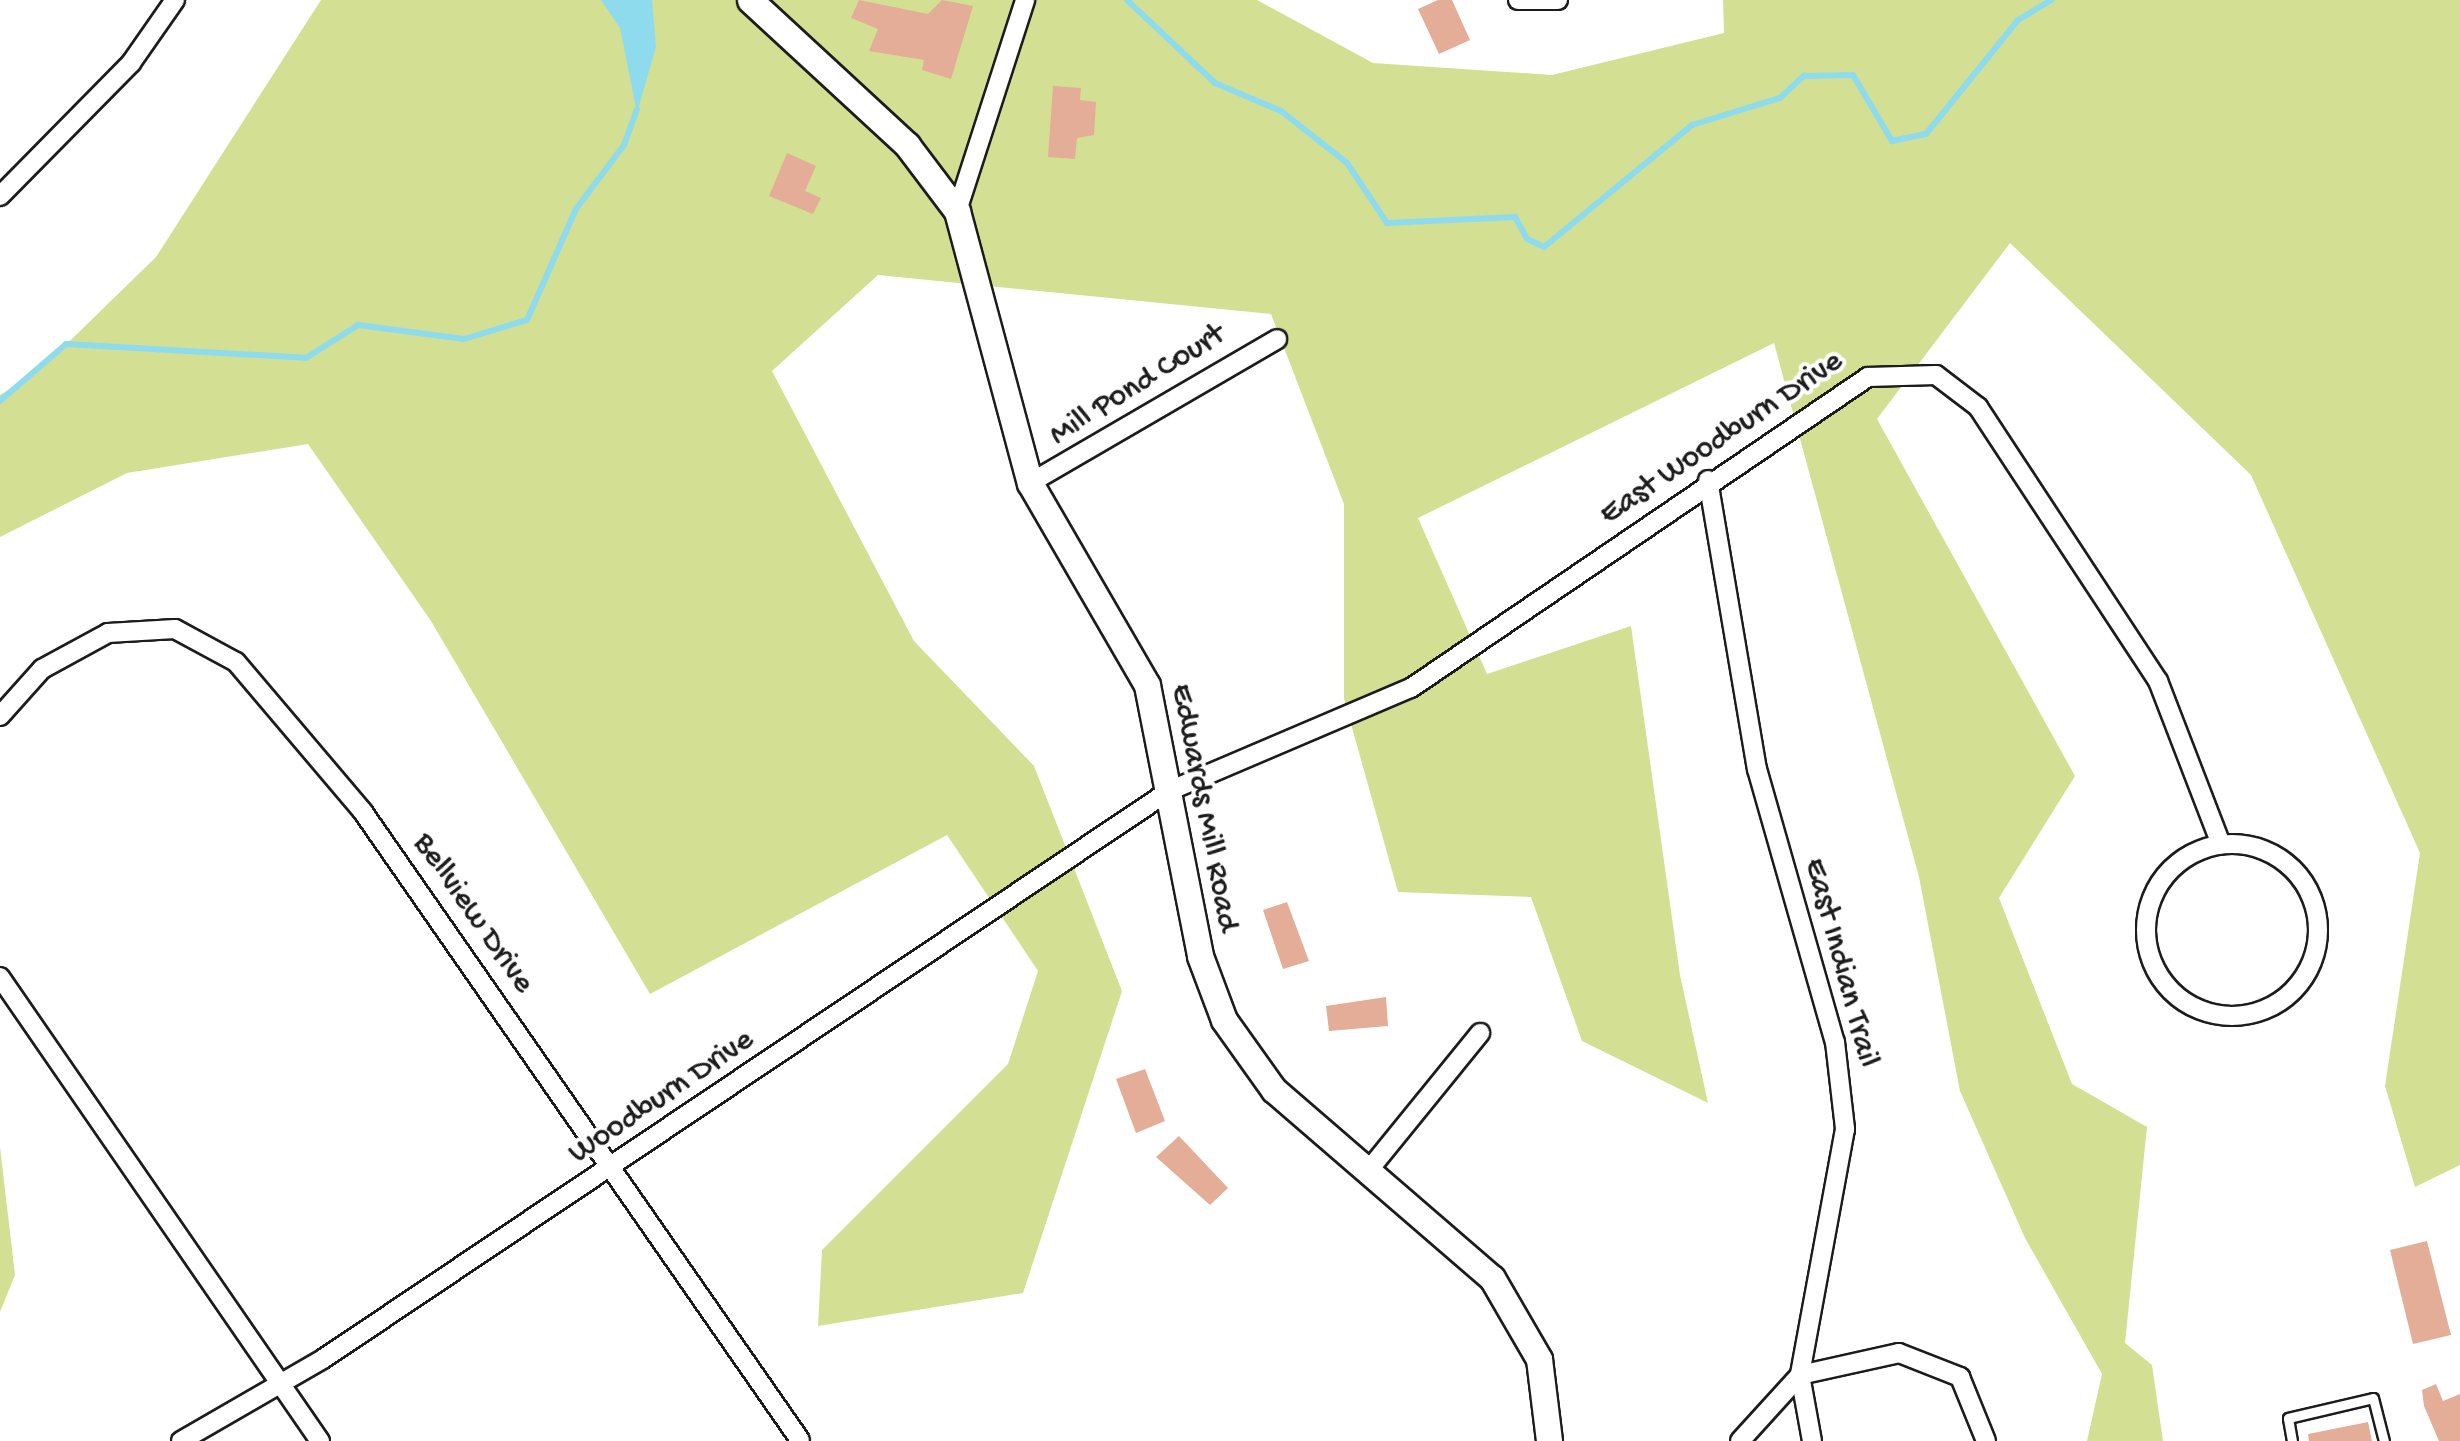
<!DOCTYPE html>
<style>
body{margin:0}
#map{position:relative;width:2460px;height:1441px;overflow:hidden;background:#fff;font-family:"Gochi Hand",sans-serif}
div>[style]{position:absolute}
.green>*{inset:0;background:#d3e093}
.water>*{inset:0;background:#8ddbec}
.stream>*{height:6px;margin:-3px;padding:0 3px;transform-origin:3px;border-radius:3px;background:#8ddbec}
.building>*{inset:0;background:#e3ad97}
.roads{filter:drop-shadow(2px 0 #1c1c1c) drop-shadow(-2px 0 #1c1c1c) drop-shadow(0 2px #1c1c1c) drop-shadow(0 -2px #1c1c1c)}
.lane>*{height:9px;margin:-4.5px;padding:0 4.5px;transform-origin:4.5px;border-radius:4.5px;background:#fff}
.street>*{height:18px;margin:-9px;padding:0 9px;transform-origin:9px;border-radius:9px;background:#fff}
.street>.ring{margin:-9px;padding:0;box-sizing:content-box;background:none;border:18px solid #fff;border-radius:50%}
.secondary>*{height:25px;margin:-12.5px;padding:0 12.5px;transform-origin:12.5px;border-radius:12.5px;background:#fff}
span{translate:-50% -50%;white-space:nowrap;text-align:center;line-height:1.15;-webkit-text-stroke:8px #fff;paint-order:stroke}
.street-label{font-size:32px;color:#1c1c1c}
</style>
<div id="map">
<div class="green">
<div style="clip-path:polygon(321px 0,1257px 0,1373px 63px,1552px 75px,1724px 33px,1723px 0,2460px 0,2460px 1165px,2415px 1187px,2385px 1086px,2420px 853px,2251px 475px,2010px 243px,1877px 419px,2075px 776px,1999px 898px,2072px 1084px,2147px 1127px,2125px 1343px,2152px 1365px,2163px 1441px,2087px 1441px,2102px 1374px,2025px 1238px,1960px 1091px,1919px 877px,1774px 343px,1418px 518px,1487px 674px,1631px 626px,1680px 975px,1708px 1103px,1582px 1041px,1531px 897px,1398px 892px,1344px 699px,1344px 504px,1271px 314px,878px 275px,772px 371px,914px 641px,1034px 766px,1122px 991px,1023px 1293px,818px 1326px,822px 1250px,1008px 1064px,1038px 971px,947px 835px,650px 994px,431px 621px,308px 444px,127px 473px,0 537px,0 395px,40px 370px,156px 257px)"></div>
<div style="clip-path:polygon(0 1147px,15px 1275px,0 1312px)"></div>
</div>
<div class="water">
<div style="clip-path:polygon(601px 0,652px 0,656px 47px,637px 113px,620px 28px)"></div>
</div>
<div class="stream">
<div style="left:1127px;top:0;width:121px;rotate:43.3deg"></div>
<div style="left:1215px;top:83px;width:72px;rotate:23deg"></div>
<div style="left:1281px;top:111px;width:84px;rotate:38.2deg"></div>
<div style="left:1347px;top:163px;width:72px;rotate:56.3deg"></div>
<div style="left:1387px;top:223px;width:128px;rotate:-2.7deg"></div>
<div style="left:1515px;top:217px;width:25px;rotate:61deg"></div>
<div style="left:1527px;top:239px;width:19px;rotate:25deg"></div>
<div style="left:1544px;top:247px;width:192px;rotate:-39.5deg"></div>
<div style="left:1692px;top:125px;width:92px;rotate:-17.1deg"></div>
<div style="left:1780px;top:98px;width:33px;rotate:-43deg"></div>
<div style="left:1804px;top:76px;width:49px;rotate:-1.2deg"></div>
<div style="left:1853px;top:75px;width:77px;rotate:59.4deg"></div>
<div style="left:1892px;top:141px;width:35px;rotate:-12deg"></div>
<div style="left:1926px;top:134px;width:146px;rotate:-51.1deg"></div>
<div style="left:2018px;top:20px;width:39px;rotate:-31deg"></div>
<div style="left:0;top:401px;width:87px;rotate:-40.8deg"></div>
<div style="left:66px;top:344px;width:240px;rotate:3.3deg"></div>
<div style="left:306px;top:358px;width:62px;rotate:-32.4deg"></div>
<div style="left:358px;top:325px;width:107px;rotate:7.5deg"></div>
<div style="left:464px;top:339px;width:66px;rotate:-16.8deg"></div>
<div style="left:527px;top:320px;width:121px;rotate:-66.2deg"></div>
<div style="left:576px;top:209px;width:80px;rotate:-53.1deg"></div>
<div style="left:624px;top:145px;width:38px;rotate:-70deg"></div>
</div>
<div class="building">
<div style="clip-path:polygon(859px 0,928px 14px,942px 0,973px 6px,951px 79px,922px 70px,924px 60px,869px 51px,878px 29px,851px 18px)"></div>
<div style="clip-path:polygon(1438px 0,1452px 0,1470px 40px,1439px 54px,1418px 9px)"></div>
<div style="clip-path:polygon(1053px 86px,1081px 88px,1080px 100px,1096px 102px,1094px 135px,1077px 138px,1075px 159px,1048px 157px)"></div>
<div style="clip-path:polygon(787px 153px,816px 166px,805px 191px,821px 198px,813px 214px,769px 196px)"></div>
<div style="clip-path:polygon(1287px 902px,1309px 961px,1283px 969px,1263px 910px)"></div>
<div style="clip-path:polygon(1386px 997px,1388px 1026px,1329px 1031px,1326px 1006px)"></div>
<div style="clip-path:polygon(1145px 1069px,1165px 1121px,1136px 1133px,1116px 1079px)"></div>
<div style="clip-path:polygon(1179px 1136px,1228px 1188px,1210px 1205px,1156px 1157px)"></div>
<div style="clip-path:polygon(2427px 1241px,2451px 1335px,2413px 1344px,2390px 1250px)"></div>
<div style="clip-path:polygon(2436px 1384px,2443px 1401px,2460px 1394px,2460px 1441px,2439px 1441px,2424px 1406px,2422px 1390px)"></div>
<div style="clip-path:polygon(2368px 1422px,2372px 1441px,2309px 1441px,2308px 1434px)"></div>
</div>
<div class="roads">
<div class="lane">
<div style="left:2292px;top:1441px;width:23px;rotate:-100deg"></div>
<div style="left:2288px;top:1418px;width:87px;rotate:-13.2deg"></div>
<div style="left:2373px;top:1398px;width:44px;rotate:75.7deg"></div>
</div>
<div class="street">
<div style="left:1518px;top:0;width:40px"></div>
<div style="left:0;top:196px;width:187px;rotate:-45.4deg"></div>
<div style="left:131px;top:63px;width:77px;rotate:-55.1deg"></div>
<div style="left:957px;top:211px;width:222px;rotate:-72.1deg"></div>
<div style="left:1708px;top:480px;width:293px;rotate:80.4deg"></div>
<div style="left:1757px;top:769px;width:284px;rotate:74.1deg"></div>
<div style="left:1835px;top:1042px;width:88px;rotate:83.4deg"></div>
<div style="left:1845px;top:1129px;width:250px;rotate:100.4deg"></div>
<div style="left:1800px;top:1375px;width:89px;rotate:132.3deg"></div>
<div style="left:1030px;top:483px;width:286px;rotate:-30.2deg"></div>
<div style="left:0;top:716px;width:63px;rotate:-48.2deg"></div>
<div style="left:42px;top:669px;width:75px;rotate:-28.6deg"></div>
<div style="left:108px;top:633px;width:67px;rotate:-3.4deg"></div>
<div style="left:175px;top:629px;width:69px;rotate:28.4deg"></div>
<div style="left:236px;top:662px;width:197px;rotate:49.7deg"></div>
<div style="left:363px;top:812px;width:765px;rotate:55.17deg"></div>
<div class="ring" style="left:2146px;top:844px;width:154px;height:154px"></div>
<div style="left:0;top:977px;width:564px;rotate:55.41deg"></div>
<div style="left:1368px;top:1171px;width:178px;rotate:-50.9deg"></div>
<div style="left:181px;top:1441px;width:164px;rotate:-30deg"></div>
<div style="left:323px;top:1359px;width:1019px;rotate:-33.88deg"></div>
<div style="left:1169px;top:791px;width:263px;rotate:-23.1deg"></div>
<div style="left:1411px;top:688px;width:553px;rotate:-34.24deg"></div>
<div style="left:1868px;top:377px;width:68px;rotate:-1.7deg"></div>
<div style="left:1936px;top:375px;width:53px;rotate:37.3deg"></div>
<div style="left:1978px;top:407px;width:328px;rotate:56.7deg"></div>
<div style="left:2158px;top:681px;width:175px;rotate:68.9deg"></div>
<div style="left:1812px;top:1441px;width:67px;rotate:-100.3deg"></div>
<div style="left:1800px;top:1375px;width:101px;rotate:-12.5deg"></div>
<div style="left:1899px;top:1353px;width:66px;rotate:21.5deg"></div>
<div style="left:1960px;top:1377px;width:69px;rotate:67.9deg"></div>
</div>
<div class="secondary">
<div style="left:750px;top:0;width:214px;rotate:42.7deg"></div>
<div style="left:907px;top:145px;width:83px;rotate:52.9deg"></div>
<div style="left:957px;top:211px;width:282px;rotate:75deg"></div>
<div style="left:1030px;top:483px;width:233px;rotate:59.9deg"></div>
<div style="left:1147px;top:685px;width:276px;rotate:78.9deg"></div>
<div style="left:1200px;top:956px;width:68px;rotate:69.4deg"></div>
<div style="left:1224px;top:1020px;width:86px;rotate:54.5deg"></div>
<div style="left:1274px;top:1090px;width:288px;rotate:40.8deg"></div>
<div style="left:1492px;top:1278px;width:94px;rotate:59.9deg"></div>
<div style="left:1539px;top:1359px;width:83px;rotate:83deg"></div>
</div>
</div>
<div class="street-label">
<span style="left:1138px;top:386px;rotate:-32deg">Mill Pond Court</span>
<span style="left:1722px;top:439px;rotate:-34deg">East Woodburn Drive</span>
<span style="left:1203px;top:808px;rotate:79deg">Edwards Mill Road</span>
<span style="left:472px;top:914px;rotate:55deg">Bellview Drive</span>
<span style="left:1840px;top:963px;rotate:75deg">East Indian Trail</span>
<span style="left:662px;top:1098px;rotate:-34deg">Woodburn Drive</span>
</div>
</div>
